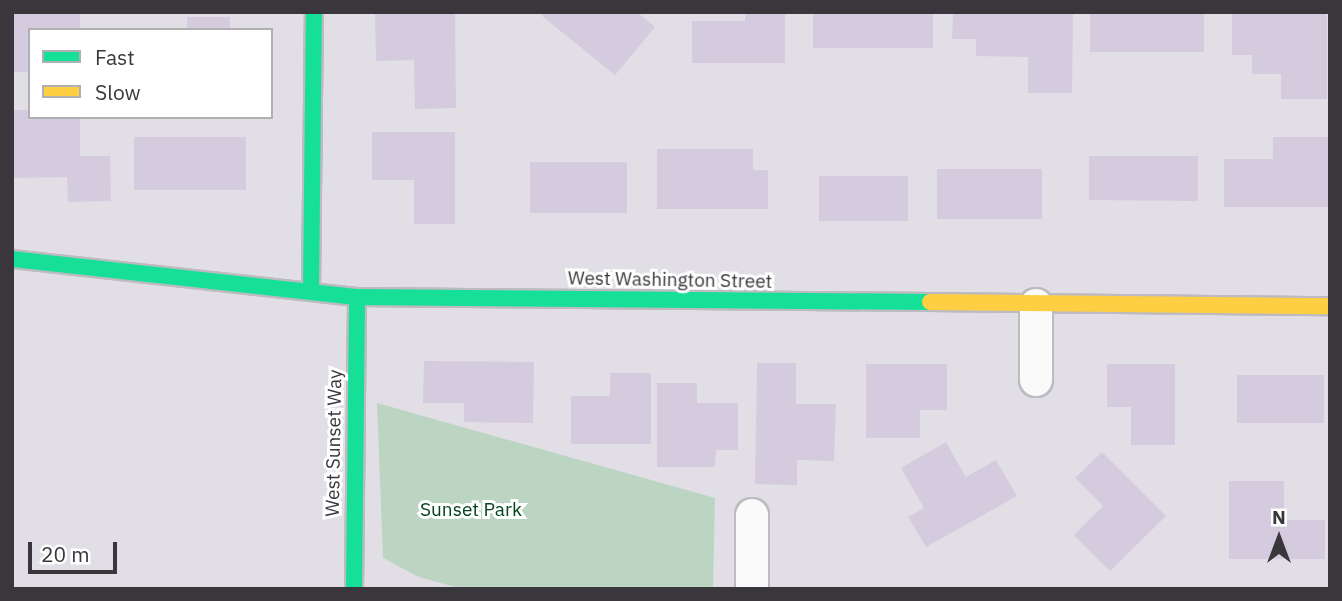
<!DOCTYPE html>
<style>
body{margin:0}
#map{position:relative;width:1342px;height:601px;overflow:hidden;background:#e1dee6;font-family:"IBM Plex Sans",sans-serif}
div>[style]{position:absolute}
.green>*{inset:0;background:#bcd5c3}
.building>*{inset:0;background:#d4ccde}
.roads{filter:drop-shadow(2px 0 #bdbbc1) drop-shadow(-2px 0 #bdbbc1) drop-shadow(0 2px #bdbbc1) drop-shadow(0 -2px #bdbbc1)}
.street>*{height:32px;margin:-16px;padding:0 16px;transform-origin:16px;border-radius:16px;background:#fafafb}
.fast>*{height:16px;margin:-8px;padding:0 8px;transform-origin:8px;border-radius:8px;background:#16e098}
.slow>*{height:16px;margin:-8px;padding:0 8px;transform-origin:8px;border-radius:8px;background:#ffcf43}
span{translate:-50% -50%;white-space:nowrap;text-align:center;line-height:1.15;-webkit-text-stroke:6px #fff;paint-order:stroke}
.street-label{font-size:19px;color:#39373c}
.park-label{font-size:19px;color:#04431e}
.frame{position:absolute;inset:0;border:14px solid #39373c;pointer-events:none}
.legend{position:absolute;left:28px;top:28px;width:245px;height:91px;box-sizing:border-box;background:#fff;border:2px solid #b0afb1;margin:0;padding:9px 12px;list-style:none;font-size:21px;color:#39373c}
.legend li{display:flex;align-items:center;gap:14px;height:35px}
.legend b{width:35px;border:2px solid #b0afb1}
.north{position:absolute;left:1244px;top:503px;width:70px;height:70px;-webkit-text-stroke:5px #fff;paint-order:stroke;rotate:0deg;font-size:19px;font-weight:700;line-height:28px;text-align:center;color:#39373c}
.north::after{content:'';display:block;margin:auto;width:24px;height:32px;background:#39373c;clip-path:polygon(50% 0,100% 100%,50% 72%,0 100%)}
.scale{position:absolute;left:28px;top:542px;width:89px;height:32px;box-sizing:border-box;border:4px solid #39373c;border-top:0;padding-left:9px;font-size:21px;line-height:24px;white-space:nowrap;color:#39373c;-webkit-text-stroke:5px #fff;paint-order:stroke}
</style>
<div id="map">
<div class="green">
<div style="clip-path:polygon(377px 403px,715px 498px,713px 589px,463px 589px,419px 577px,383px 558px)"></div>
</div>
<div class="building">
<div style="clip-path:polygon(12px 12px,80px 12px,80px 30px,30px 30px,30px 72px,12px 72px)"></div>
<div style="clip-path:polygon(375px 12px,455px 12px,456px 108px,415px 109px,414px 60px,376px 61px)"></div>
<div style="clip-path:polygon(545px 12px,637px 12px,655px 27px,615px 75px,542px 16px)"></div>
<div style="clip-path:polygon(745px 12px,785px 12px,785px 63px,692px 63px,692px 21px,745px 21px)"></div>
<div style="clip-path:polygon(813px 12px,933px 12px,933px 48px,813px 48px)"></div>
<div style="clip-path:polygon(953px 12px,1073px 12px,1072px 93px,1028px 93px,1028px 57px,976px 56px,976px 39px,952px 39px)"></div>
<div style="clip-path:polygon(1090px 12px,1204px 12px,1204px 52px,1090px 52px)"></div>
<div style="clip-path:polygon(1232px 12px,1327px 12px,1327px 99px,1281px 99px,1281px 74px,1252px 74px,1252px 55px,1232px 55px)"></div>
<div style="clip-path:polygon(187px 17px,230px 17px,230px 30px,187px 30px)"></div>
<div style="clip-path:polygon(12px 110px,30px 110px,30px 117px,80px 117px,80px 156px,110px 156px,111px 201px,68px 202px,67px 177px,13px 178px)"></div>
<div style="clip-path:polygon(372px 132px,455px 132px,455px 224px,414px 224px,414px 180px,372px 180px)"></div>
<div style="clip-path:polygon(134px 137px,246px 137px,246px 190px,134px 190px)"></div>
<div style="clip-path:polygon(1273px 137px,1330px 137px,1330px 207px,1224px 207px,1224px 159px,1273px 159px)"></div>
<div style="clip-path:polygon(657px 149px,753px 149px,753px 170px,768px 170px,768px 209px,657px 209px)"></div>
<div style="clip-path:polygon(1089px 156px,1198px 156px,1198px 201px,1089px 200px)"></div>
<div style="clip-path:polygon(530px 162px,627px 162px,627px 213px,530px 213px)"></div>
<div style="clip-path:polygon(937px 169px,1042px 169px,1042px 219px,937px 219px)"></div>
<div style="clip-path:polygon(819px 176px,908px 176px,908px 221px,819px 221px)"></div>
<div style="clip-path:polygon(424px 361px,534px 362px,533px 423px,464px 422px,464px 403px,423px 403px)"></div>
<div style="clip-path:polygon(757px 363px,796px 363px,796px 404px,836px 404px,834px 461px,797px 460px,797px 485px,755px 484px)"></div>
<div style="clip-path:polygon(866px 364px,947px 364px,947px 410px,920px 410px,920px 438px,866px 438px)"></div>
<div style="clip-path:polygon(1107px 364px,1175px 364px,1175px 445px,1131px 445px,1131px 407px,1107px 407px)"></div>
<div style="clip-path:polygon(610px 373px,651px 373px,651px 444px,571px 444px,571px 396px,610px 396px)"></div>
<div style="clip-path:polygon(1237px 375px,1324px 375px,1324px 423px,1237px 423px)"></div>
<div style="clip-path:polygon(657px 383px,697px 383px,697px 403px,738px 403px,738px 450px,716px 450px,715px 467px,657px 467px)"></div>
<div style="clip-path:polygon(946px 442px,966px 477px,996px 460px,1017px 496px,926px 547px,908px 517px,924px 508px,901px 468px)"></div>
<div style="clip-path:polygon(1102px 452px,1166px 516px,1110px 571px,1074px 535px,1103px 506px,1075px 478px)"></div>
<div style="clip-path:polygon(1229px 481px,1284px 481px,1284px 520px,1325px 520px,1325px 559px,1229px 559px)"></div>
</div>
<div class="roads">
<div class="street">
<div style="left:1036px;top:305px;width:75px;rotate:90deg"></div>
<div style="left:752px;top:515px;width:74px;rotate:90deg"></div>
</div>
<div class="fast">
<div style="left:12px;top:259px;width:347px;rotate:6.3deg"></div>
<div style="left:357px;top:297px;width:573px;rotate:0.5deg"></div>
<div style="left:311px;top:290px;width:278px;rotate:-89.4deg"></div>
<div style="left:354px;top:589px;width:292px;rotate:-89.4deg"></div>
</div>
<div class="slow">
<div style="left:930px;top:302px;width:400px;rotate:0.6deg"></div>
</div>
</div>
<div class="street-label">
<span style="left:670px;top:280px;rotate:1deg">West Washington Street</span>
<span style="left:334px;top:443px;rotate:-89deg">West Sunset Way</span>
</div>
<div class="park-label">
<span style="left:471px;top:510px">Sunset Park</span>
</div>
<div class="frame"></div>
<ul class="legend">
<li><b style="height:9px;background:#16e098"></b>Fast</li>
<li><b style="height:9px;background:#ffcf43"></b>Slow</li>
</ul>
<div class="north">N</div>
<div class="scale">20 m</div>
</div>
